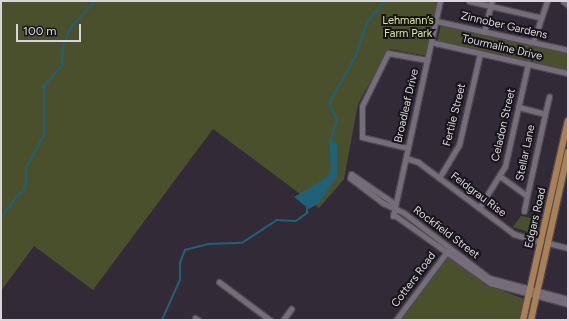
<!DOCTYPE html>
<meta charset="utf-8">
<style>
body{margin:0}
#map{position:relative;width:569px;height:321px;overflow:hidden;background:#322b37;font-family:Figtree,sans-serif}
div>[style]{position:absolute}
.green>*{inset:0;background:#4a502c}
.water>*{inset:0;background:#1f6179}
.stream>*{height:1.5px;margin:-0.75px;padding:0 0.75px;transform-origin:0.75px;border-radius:0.75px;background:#1f6179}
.roads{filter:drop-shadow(1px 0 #504953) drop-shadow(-1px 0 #504953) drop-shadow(0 1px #504953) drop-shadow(0 -1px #504953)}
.minor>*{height:5px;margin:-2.5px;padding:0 2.5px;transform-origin:2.5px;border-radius:2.5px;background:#766d7b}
.major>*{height:6px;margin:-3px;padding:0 3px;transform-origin:3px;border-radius:3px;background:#aa8155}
span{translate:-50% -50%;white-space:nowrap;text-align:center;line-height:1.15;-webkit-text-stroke:4px #18151a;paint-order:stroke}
.park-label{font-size:11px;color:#d6e594}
.street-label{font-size:11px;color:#dad5dd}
.frame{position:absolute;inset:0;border:2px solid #dad5dd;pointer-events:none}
.scale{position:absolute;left:16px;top:24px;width:65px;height:18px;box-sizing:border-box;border:2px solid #dad5dd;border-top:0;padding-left:5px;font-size:12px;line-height:14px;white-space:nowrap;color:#dad5dd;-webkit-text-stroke:3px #18151a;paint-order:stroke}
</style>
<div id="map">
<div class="green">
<div style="clip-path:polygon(1px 1px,439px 1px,427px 56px,390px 49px,385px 55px,358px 104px,344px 179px,319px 208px,213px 129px,93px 290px,34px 246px,1px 291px)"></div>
<div style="clip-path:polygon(441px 25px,568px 53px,568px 71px,437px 42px)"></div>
<div style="clip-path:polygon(521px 216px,541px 220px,537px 235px,513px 227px)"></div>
<div style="clip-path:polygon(448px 256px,485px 284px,524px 299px,520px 316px,525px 320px,401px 320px)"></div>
</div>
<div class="water">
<div style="clip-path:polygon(329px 138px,337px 144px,337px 176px,319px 203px,309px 209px,294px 197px,326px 178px,331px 170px)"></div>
</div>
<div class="stream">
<div style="left:331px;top:140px;width:21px;rotate:-73deg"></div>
<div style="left:337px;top:120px;width:17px;rotate:-115deg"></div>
<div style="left:330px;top:105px;width:7px;rotate:-74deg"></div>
<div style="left:332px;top:98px;width:48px;rotate:-60.3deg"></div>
<div style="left:356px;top:56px;width:36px;rotate:-72deg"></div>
<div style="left:367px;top:22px;width:28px;rotate:-49deg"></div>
<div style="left:1px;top:217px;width:40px;rotate:-51deg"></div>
<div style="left:26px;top:186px;width:18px;rotate:-90deg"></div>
<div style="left:26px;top:168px;width:38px;rotate:-61deg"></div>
<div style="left:44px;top:135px;width:49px;rotate:-90deg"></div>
<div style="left:44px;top:86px;width:27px;rotate:-48deg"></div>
<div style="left:62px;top:66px;width:20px;rotate:-87deg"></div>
<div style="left:63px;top:46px;width:21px;rotate:-67deg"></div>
<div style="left:71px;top:27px;width:35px;rotate:-47deg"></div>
<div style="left:162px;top:320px;width:44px;rotate:-65.8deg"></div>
<div style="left:180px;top:280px;width:17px;rotate:-90deg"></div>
<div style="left:180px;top:263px;width:14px;rotate:-69deg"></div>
<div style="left:185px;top:250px;width:25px;rotate:-14deg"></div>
<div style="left:209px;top:244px;width:33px;rotate:-2deg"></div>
<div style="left:242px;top:243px;width:42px;rotate:-33.3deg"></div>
<div style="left:277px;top:220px;width:19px;rotate:3deg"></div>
<div style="left:296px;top:221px;width:14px;rotate:-36deg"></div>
<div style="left:307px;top:213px;width:6px;rotate:-90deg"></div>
</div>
<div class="roads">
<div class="minor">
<div style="left:469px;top:1px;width:72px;rotate:12.9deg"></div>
<div style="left:563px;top:1px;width:6px;rotate:39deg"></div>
<div style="left:436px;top:21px;width:135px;rotate:12.4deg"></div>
<div style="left:484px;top:32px;width:32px;rotate:-76deg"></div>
<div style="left:431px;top:42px;width:140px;rotate:12.8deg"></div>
<div style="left:533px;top:42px;width:43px;rotate:-71.1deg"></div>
<div style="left:545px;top:114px;width:18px;rotate:-77deg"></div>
<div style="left:408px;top:148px;width:47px;rotate:-166.6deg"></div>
<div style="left:362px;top:137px;width:31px;rotate:-90deg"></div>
<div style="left:362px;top:106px;width:59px;rotate:-63.9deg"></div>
<div style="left:388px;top:53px;width:40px;rotate:10deg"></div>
<div style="left:406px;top:158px;width:13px;rotate:18deg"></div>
<div style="left:418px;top:162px;width:120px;rotate:36.9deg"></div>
<div style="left:514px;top:234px;width:28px;rotate:17deg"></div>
<div style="left:501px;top:177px;width:32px;rotate:36deg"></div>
<div style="left:527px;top:196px;width:84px;rotate:-77.6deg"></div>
<div style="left:545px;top:114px;width:28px;rotate:-165deg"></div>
<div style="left:439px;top:178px;width:39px;rotate:-59deg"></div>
<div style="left:459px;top:145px;width:94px;rotate:-77.1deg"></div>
<div style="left:395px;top:204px;width:53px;rotate:-145.7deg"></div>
<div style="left:351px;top:174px;width:4px;rotate:104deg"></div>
<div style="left:350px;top:178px;width:41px;rotate:37.1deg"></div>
<div style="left:383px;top:203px;width:23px;rotate:25deg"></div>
<div style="left:404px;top:213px;width:107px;rotate:37.4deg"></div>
<div style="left:489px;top:278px;width:82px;rotate:14.9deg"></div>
<div style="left:479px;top:208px;width:49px;rotate:-58.2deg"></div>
<div style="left:505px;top:166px;width:105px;rotate:-77.3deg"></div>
<div style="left:524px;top:211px;width:15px;rotate:-79deg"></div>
<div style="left:393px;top:214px;width:119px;rotate:35.4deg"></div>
<div style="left:490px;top:283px;width:81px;rotate:15.1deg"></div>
<div style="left:393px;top:216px;width:220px;rotate:-77.7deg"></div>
<div style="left:548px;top:243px;width:21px;rotate:14deg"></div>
<div style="left:219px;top:282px;width:64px;rotate:36.7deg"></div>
<div style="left:195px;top:318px;width:4px;rotate:34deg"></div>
<div style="left:283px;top:320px;width:14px;rotate:-54deg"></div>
<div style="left:396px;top:320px;width:89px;rotate:-53.3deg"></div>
</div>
<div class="major">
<div style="left:523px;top:320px;width:204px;rotate:-77.3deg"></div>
<div style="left:531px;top:320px;width:172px;rotate:-77.6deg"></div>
</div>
</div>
<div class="park-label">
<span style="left:408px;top:28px">Lehmann’s<br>Farm Park</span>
</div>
<div class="street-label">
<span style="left:504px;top:26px;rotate:13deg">Zinnober Gardens</span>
<span style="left:502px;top:48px;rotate:13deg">Tourmaline Drive</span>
<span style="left:407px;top:106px;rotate:-77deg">Broadleaf Drive</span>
<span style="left:455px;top:115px;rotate:-76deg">Fertile Street</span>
<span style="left:504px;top:125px;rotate:-77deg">Celadon Street</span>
<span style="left:526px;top:153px;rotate:-78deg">Stellar Lane</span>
<span style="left:478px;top:195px;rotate:37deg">Feldgrau Rise</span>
<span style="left:536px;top:218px;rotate:-77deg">Edgars Road</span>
<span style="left:446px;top:233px;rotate:37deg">Rockfield Street</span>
<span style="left:414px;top:280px;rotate:-53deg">Cotters Road</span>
</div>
<div class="frame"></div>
<div class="scale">100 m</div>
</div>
